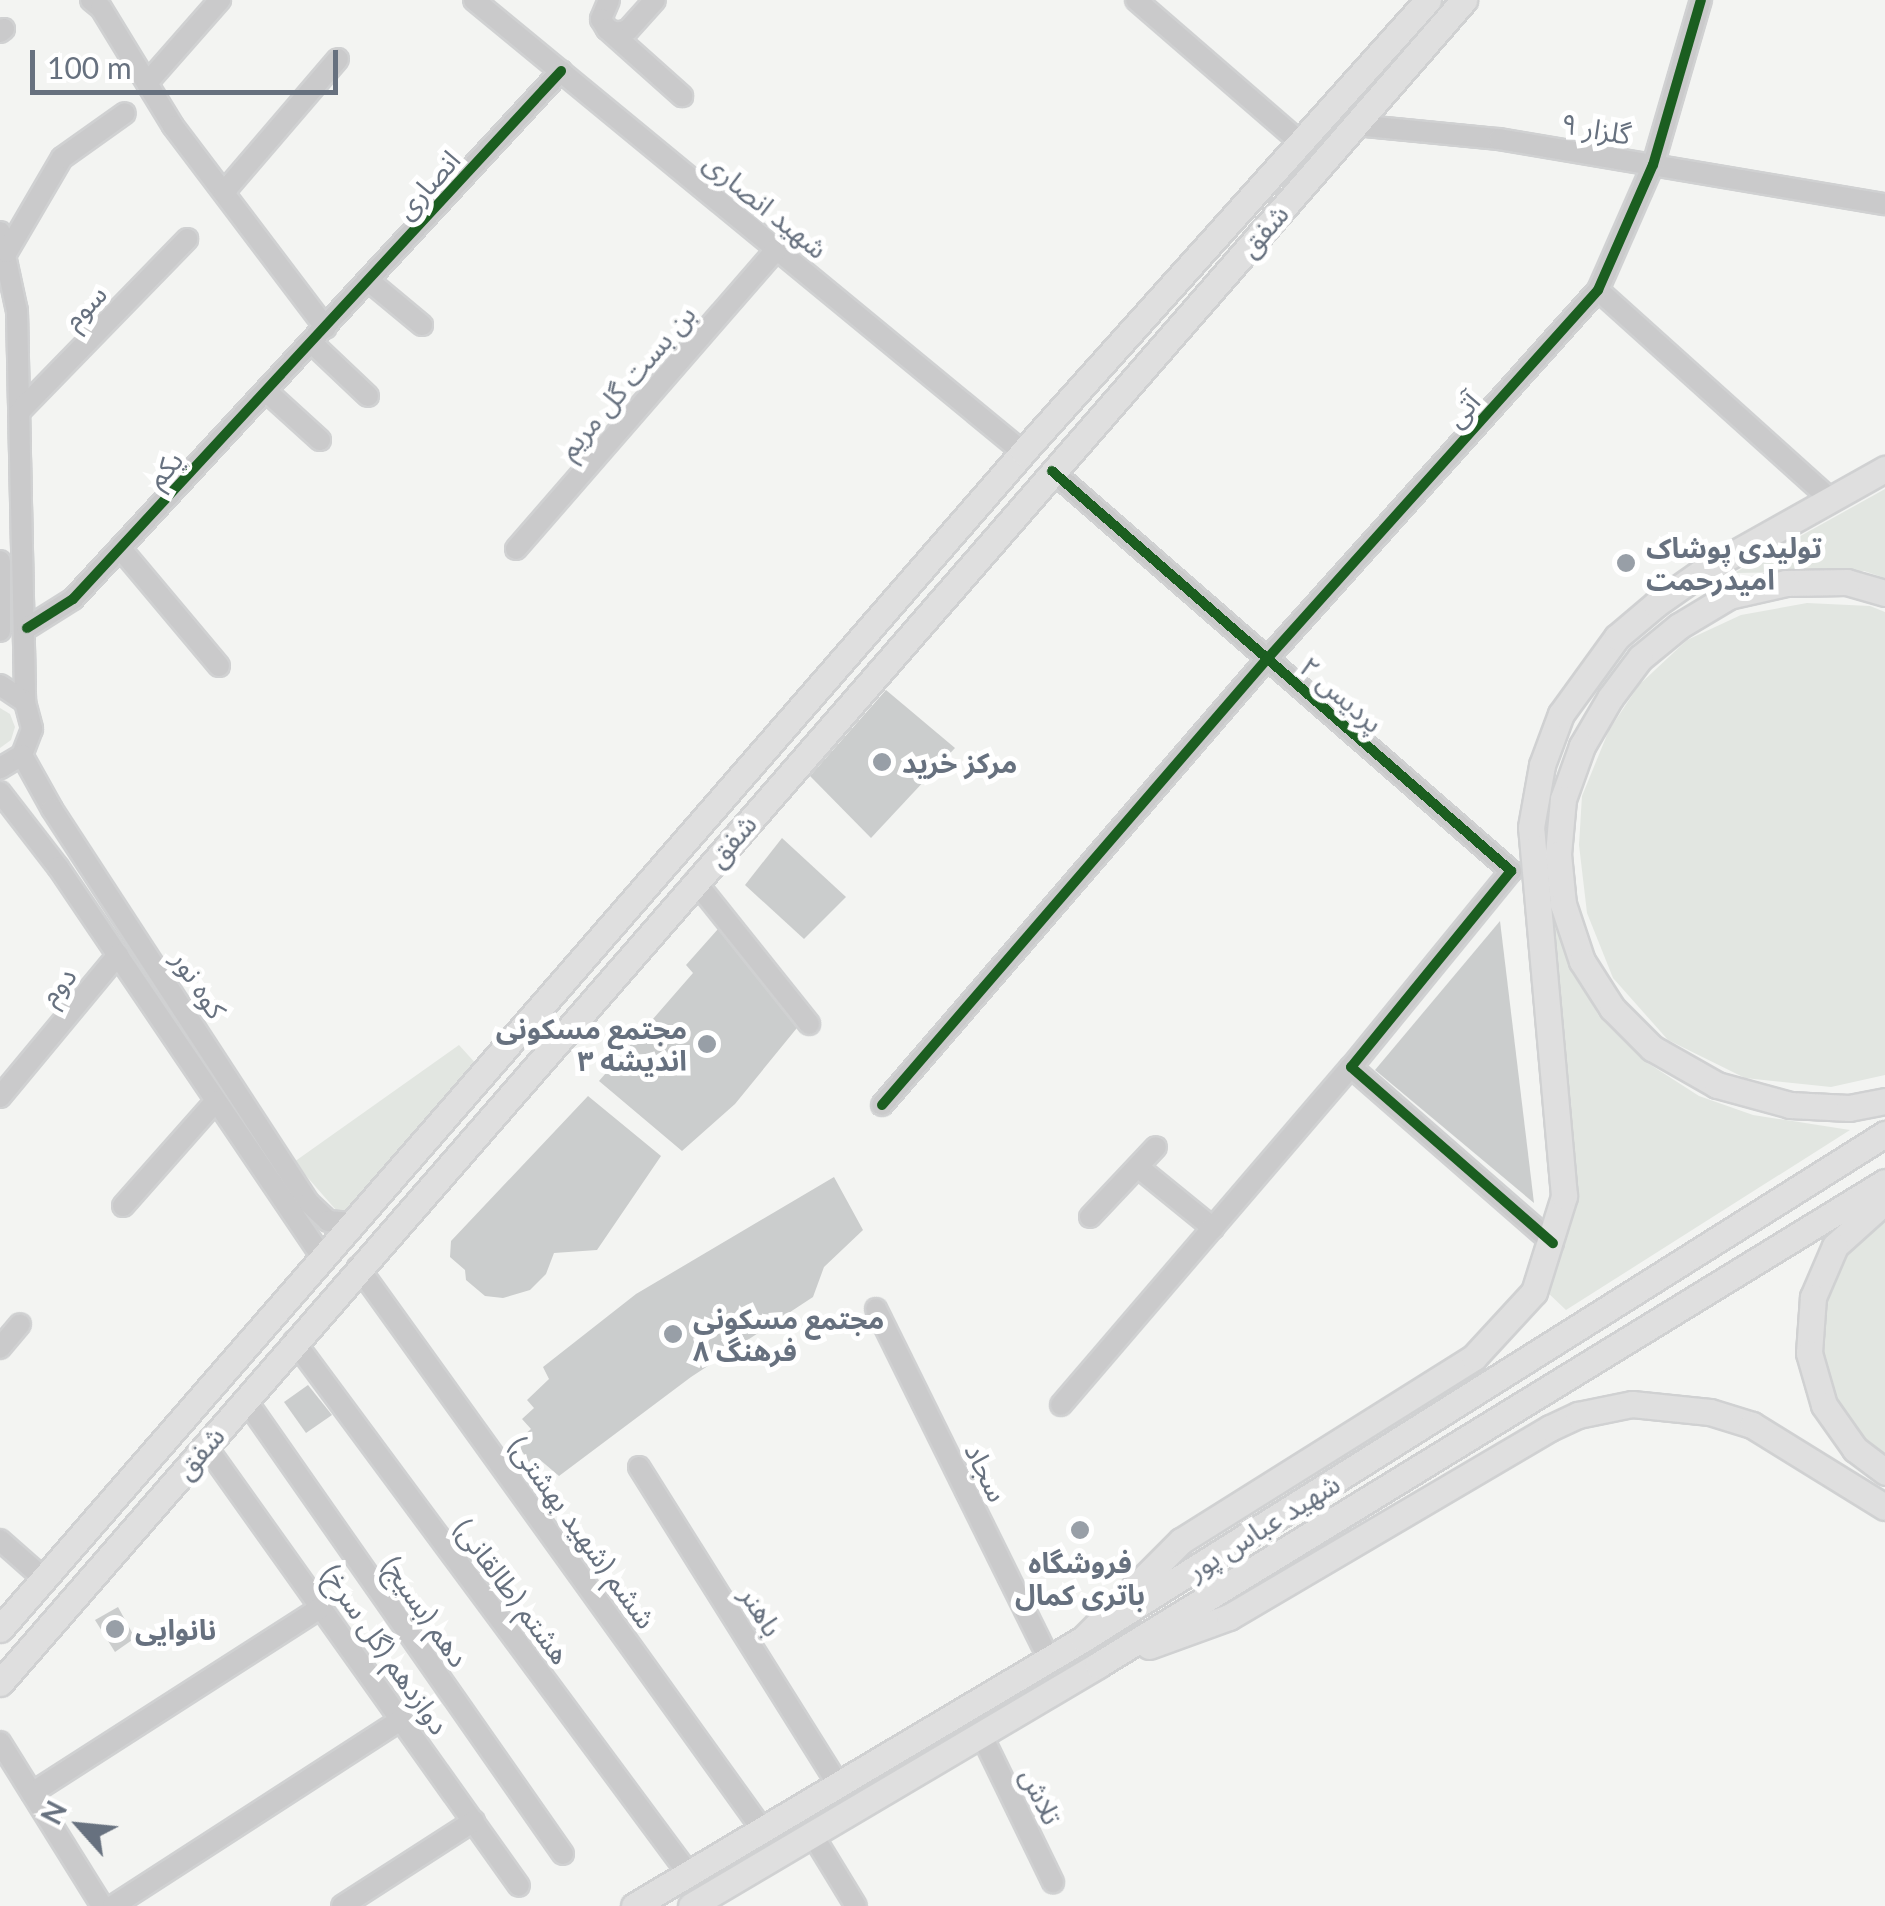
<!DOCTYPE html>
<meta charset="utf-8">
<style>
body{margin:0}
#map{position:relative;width:1885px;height:1906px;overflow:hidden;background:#f3f4f2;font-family:Lato,"Noto Sans Arabic",sans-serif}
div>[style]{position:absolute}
.green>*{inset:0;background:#e2e6e1}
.building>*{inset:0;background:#cbcdcd}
.roads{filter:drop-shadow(2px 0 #d0d1d2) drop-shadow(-2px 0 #d0d1d2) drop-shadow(0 2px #d0d1d2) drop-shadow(0 -2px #d0d1d2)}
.minor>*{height:20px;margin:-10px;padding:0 10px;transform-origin:10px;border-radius:10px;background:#cacacb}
.major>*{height:25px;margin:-12.5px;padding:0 12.5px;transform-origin:12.5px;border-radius:12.5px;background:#dfdfdf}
.cycleway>*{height:10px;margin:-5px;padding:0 5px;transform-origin:5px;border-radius:5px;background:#1b5e20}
.dots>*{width:28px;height:28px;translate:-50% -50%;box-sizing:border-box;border:5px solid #fff;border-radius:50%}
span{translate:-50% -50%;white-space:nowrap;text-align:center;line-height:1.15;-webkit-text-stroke:10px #fff;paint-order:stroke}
.street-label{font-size:28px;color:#67717f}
.poi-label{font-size:28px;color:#67717f;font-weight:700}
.left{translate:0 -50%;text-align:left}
.right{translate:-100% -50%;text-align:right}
.north{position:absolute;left:30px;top:1776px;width:100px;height:100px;-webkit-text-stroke:8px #fff;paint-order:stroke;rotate:297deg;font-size:28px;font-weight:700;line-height:40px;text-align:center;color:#67717f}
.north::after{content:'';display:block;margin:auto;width:35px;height:45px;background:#67717f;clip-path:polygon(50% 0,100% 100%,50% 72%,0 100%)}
.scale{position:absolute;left:30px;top:50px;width:308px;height:45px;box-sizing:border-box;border:5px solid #67717f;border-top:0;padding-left:12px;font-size:30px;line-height:35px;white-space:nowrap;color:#67717f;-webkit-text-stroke:8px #fff;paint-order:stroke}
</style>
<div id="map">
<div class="green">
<div style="clip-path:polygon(1885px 489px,1885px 578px,1864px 571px,1734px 573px)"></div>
<div style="clip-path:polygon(1807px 603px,1870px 606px,1885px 612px,1885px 1075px,1831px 1087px,1745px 1078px,1668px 1040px,1613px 978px,1587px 913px,1579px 845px,1582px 796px,1609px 730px,1639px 685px,1687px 640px,1741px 615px)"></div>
<div style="clip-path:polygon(0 708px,10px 714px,15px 727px,11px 740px,0 748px)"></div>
<div style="clip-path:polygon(1550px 894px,1571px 968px,1599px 1016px,1643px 1060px,1699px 1096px,1753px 1115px,1850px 1130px,1566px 1310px,1546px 1291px,1567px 1231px,1576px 1174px)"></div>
<div style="clip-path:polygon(459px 1045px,478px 1066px,343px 1218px,294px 1162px)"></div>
<div style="clip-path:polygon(1885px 1214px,1885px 1460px,1838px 1413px,1823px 1367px,1820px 1317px,1840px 1265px,1869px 1226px)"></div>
</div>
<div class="building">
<div style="clip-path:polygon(886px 690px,955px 748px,871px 838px,810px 776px)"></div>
<div style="clip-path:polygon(782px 838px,846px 897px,804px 939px,745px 885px)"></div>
<div style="clip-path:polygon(1500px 921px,1534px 1203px,1375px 1070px)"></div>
<div style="clip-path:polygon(718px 929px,801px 1023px,735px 1104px,682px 1151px,599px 1081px,693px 973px,686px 965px)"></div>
<div style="clip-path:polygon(588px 1096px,661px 1156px,597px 1250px,554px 1253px,546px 1274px,530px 1290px,503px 1298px,485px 1296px,466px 1280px,465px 1270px,450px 1257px,451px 1241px)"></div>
<div style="clip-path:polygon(834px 1177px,863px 1230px,824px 1267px,813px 1297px,691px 1377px,559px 1476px,539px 1459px,529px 1462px,516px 1442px,531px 1429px,522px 1419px,534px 1408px,527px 1400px,549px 1379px,543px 1367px,636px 1294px)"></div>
<div style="clip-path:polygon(308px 1385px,332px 1415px,306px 1433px,284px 1402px)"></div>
<div style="clip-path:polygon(118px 1607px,135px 1638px,115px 1652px,95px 1620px)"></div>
</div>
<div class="roads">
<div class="minor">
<div style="left:91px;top:0;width:13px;rotate:39deg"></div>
<div style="left:101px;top:8px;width:138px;rotate:58.6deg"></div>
<div style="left:173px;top:126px;width:253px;rotate:52.9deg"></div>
<div style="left:474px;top:0;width:711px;rotate:39.47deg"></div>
<div style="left:609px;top:0;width:21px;rotate:113deg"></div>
<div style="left:601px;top:19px;width:12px;rotate:59deg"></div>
<div style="left:607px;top:29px;width:11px;rotate:22deg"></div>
<div style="left:617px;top:33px;width:11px;rotate:-15deg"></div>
<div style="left:628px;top:30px;width:40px;rotate:-48deg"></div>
<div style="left:1136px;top:0;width:218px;rotate:40.9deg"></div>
<div style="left:607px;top:29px;width:101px;rotate:41.8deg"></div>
<div style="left:0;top:32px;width:5px;rotate:-37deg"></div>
<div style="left:147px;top:83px;width:111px;rotate:-48.7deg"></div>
<div style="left:1355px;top:125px;width:145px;rotate:5.6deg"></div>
<div style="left:1499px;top:139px;width:391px;rotate:9.6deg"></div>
<div style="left:224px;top:192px;width:175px;rotate:-49.4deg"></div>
<div style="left:0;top:232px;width:81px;rotate:77.9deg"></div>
<div style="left:17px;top:311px;width:391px;rotate:88.8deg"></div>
<div style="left:7px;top:252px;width:109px;rotate:-59.7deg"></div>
<div style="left:62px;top:158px;width:77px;rotate:-35.5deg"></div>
<div style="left:369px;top:281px;width:69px;rotate:39.7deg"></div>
<div style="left:1598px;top:290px;width:312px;rotate:42deg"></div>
<div style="left:312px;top:343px;width:77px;rotate:43.4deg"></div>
<div style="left:266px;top:391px;width:73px;rotate:42.2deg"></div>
<div style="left:20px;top:411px;width:240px;rotate:-45.8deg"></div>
<div style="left:1052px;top:471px;width:609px;rotate:41.07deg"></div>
<div style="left:1511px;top:871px;width:253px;rotate:129.2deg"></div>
<div style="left:1351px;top:1067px;width:268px;rotate:41.1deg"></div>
<div style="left:120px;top:548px;width:154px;rotate:50deg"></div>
<div style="left:516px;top:549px;width:398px;rotate:-49deg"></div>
<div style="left:0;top:561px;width:70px;rotate:90deg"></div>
<div style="left:27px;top:628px;width:54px;rotate:-32.2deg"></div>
<div style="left:73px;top:599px;width:719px;rotate:-47.25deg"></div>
<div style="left:0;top:685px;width:30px;rotate:34deg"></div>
<div style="left:25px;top:702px;width:28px;rotate:75deg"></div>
<div style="left:32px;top:729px;width:28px;rotate:111deg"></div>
<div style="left:22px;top:755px;width:26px;rotate:149deg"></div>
<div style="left:22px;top:755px;width:62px;rotate:60.9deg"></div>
<div style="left:52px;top:809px;width:470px;rotate:56.9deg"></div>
<div style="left:309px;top:1203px;width:26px;rotate:43deg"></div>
<div style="left:328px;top:1221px;width:21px;rotate:5deg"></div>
<div style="left:0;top:792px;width:95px;rotate:52.3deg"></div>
<div style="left:58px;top:867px;width:470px;rotate:55.9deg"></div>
<div style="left:695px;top:881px;width:183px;rotate:51.4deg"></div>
<div style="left:0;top:1097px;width:185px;rotate:-50.3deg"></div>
<div style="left:882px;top:1105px;width:589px;rotate:-49.2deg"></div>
<div style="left:1267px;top:659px;width:496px;rotate:-48.1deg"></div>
<div style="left:1598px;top:290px;width:137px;rotate:-66.3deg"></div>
<div style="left:1653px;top:165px;width:172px;rotate:-73.8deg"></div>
<div style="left:1138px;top:1167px;width:97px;rotate:39.1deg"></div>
<div style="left:123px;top:1206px;width:140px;rotate:-48.5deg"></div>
<div style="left:1090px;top:1217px;width:96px;rotate:-46.7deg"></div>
<div style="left:358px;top:1267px;width:692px;rotate:54.29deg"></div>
<div style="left:876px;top:1309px;width:390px;rotate:63.7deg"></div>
<div style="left:294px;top:1341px;width:662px;rotate:53.48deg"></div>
<div style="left:0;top:1348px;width:31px;rotate:-50deg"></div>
<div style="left:245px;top:1399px;width:555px;rotate:55.05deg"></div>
<div style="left:1061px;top:1405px;width:445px;rotate:-49.4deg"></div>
<div style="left:205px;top:1445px;width:541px;rotate:54.55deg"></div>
<div style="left:639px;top:1467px;width:374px;rotate:57.9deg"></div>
<div style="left:0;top:1540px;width:56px;rotate:41.4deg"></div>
<div style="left:981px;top:1734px;width:165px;rotate:64.1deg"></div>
<div style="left:0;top:1742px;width:193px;rotate:58.1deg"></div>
<div style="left:32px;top:1793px;width:345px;rotate:-32.7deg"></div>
<div style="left:812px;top:1834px;width:84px;rotate:58.6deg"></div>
<div style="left:113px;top:1906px;width:344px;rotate:-32.9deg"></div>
<div style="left:342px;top:1906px;width:157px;rotate:-32.8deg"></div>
</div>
<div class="major">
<div style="left:1885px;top:593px;width:40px;rotate:-164deg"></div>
<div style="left:1847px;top:582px;width:61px;rotate:179.1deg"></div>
<div style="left:1786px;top:583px;width:58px;rotate:167.2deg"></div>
<div style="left:1729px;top:596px;width:58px;rotate:149deg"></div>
<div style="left:1679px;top:626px;width:50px;rotate:140.6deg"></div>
<div style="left:1640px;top:658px;width:50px;rotate:126.9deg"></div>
<div style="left:1610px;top:698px;width:56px;rotate:120.3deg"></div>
<div style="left:1582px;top:746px;width:56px;rotate:109.7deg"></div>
<div style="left:1563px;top:799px;width:55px;rotate:95.2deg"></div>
<div style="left:1558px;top:854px;width:50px;rotate:84.3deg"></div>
<div style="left:1563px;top:904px;width:60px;rotate:71.6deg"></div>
<div style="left:1582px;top:961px;width:56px;rotate:57.4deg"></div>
<div style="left:1612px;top:1008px;width:57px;rotate:45deg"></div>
<div style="left:1652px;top:1048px;width:75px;rotate:29.6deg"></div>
<div style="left:1717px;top:1085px;width:76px;rotate:15.3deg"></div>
<div style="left:1790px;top:1105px;width:59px;rotate:2.9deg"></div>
<div style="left:1849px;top:1108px;width:37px;rotate:-11deg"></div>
<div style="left:1885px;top:1201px;width:67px;rotate:138deg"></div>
<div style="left:1835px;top:1246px;width:56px;rotate:113.3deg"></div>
<div style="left:1813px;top:1297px;width:56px;rotate:94.1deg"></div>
<div style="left:1809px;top:1353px;width:54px;rotate:73.9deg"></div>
<div style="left:1824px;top:1405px;width:54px;rotate:54.8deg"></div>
<div style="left:1855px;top:1449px;width:38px;rotate:37deg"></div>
<div style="left:0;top:1629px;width:1559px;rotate:-49deg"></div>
<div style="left:1023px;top:452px;width:607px;rotate:-48.14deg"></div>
<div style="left:1083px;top:1639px;width:139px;rotate:-45deg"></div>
<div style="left:1181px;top:1541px;width:346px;rotate:-32.1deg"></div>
<div style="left:1474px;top:1357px;width:88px;rotate:-47.3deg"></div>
<div style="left:1534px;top:1292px;width:101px;rotate:-72.6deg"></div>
<div style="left:1564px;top:1196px;width:370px;rotate:-95.1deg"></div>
<div style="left:1531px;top:827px;width:63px;rotate:-79.9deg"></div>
<div style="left:1542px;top:765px;width:54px;rotate:-69.6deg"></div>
<div style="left:1561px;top:714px;width:95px;rotate:-54deg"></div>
<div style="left:1617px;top:637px;width:51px;rotate:-40.2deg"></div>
<div style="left:1656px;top:604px;width:57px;rotate:-35.1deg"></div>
<div style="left:1703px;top:571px;width:209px;rotate:-29.3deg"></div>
<div style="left:1149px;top:1646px;width:85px;rotate:-19.9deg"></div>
<div style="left:1229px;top:1617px;width:373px;rotate:-30.5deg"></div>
<div style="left:1550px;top:1428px;width:31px;rotate:-25deg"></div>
<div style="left:1578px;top:1415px;width:55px;rotate:-11.5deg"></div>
<div style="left:1632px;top:1404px;width:78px;rotate:5.9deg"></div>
<div style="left:1710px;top:1412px;width:44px;rotate:17.2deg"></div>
<div style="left:1752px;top:1425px;width:156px;rotate:31.7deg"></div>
<div style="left:0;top:1683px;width:2231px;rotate:-48.98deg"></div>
<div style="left:634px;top:1906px;width:522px;rotate:-30.74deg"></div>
<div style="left:1083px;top:1639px;width:948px;rotate:-32.2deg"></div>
<div style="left:691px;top:1906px;width:473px;rotate:-30.6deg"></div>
<div style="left:1098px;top:1665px;width:923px;rotate:-31.54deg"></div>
</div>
</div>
<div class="cycleway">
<div style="left:1052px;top:471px;width:609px;rotate:41.07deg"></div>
<div style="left:1511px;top:871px;width:253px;rotate:129.2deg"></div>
<div style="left:1351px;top:1067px;width:268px;rotate:41.1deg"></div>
<div style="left:27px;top:628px;width:54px;rotate:-32.2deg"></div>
<div style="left:73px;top:599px;width:719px;rotate:-47.25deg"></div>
<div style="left:882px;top:1105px;width:589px;rotate:-49.2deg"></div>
<div style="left:1267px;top:659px;width:496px;rotate:-48.1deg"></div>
<div style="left:1598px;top:290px;width:137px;rotate:-66.3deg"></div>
<div style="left:1653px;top:165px;width:172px;rotate:-73.8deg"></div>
</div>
<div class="dots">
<div style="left:1626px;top:563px;background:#989fa7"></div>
<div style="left:882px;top:762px;background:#989fa7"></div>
<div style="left:707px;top:1044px;background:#989fa7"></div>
<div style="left:673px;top:1334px;background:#989fa7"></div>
<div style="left:1080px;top:1530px;background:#989fa7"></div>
<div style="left:115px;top:1629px;background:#989fa7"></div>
</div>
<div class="street-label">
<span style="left:1596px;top:128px;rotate:10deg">گلزار ۹</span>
<span style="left:427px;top:184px;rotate:-48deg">انصاری</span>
<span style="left:766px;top:205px;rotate:39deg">شهید انصاری</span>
<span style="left:1263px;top:230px;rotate:-49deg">شفق</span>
<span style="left:84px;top:306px;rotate:-46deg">سوم</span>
<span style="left:626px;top:381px;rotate:-49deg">بن بست گل مریم</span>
<span style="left:1462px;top:409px;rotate:-48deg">آتی</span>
<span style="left:164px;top:468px;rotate:-47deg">یکم</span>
<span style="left:1342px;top:694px;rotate:41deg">پردیس ۲</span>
<span style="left:731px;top:840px;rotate:-49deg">شفق</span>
<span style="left:200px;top:984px;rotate:57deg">کوه نور</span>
<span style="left:57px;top:985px;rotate:-50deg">دوم</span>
<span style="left:199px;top:1452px;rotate:-49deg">شفق</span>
<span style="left:987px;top:1472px;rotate:64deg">سجاد</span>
<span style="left:1263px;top:1526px;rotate:-32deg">شهید عباس پور</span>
<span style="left:583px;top:1532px;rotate:54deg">ششم (شهید بهشتی)</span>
<span style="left:513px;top:1591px;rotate:53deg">هشتم (طالقانی)</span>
<span style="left:426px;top:1611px;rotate:55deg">دهم (بسیج)</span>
<span style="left:762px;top:1611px;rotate:58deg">باهنر</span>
<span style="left:386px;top:1649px;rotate:55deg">دوازدهم (گل سرخ)</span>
<span style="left:1042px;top:1796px;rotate:64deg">تلاش</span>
</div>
<div class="poi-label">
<span class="left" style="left:1646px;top:563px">تولیدی پوشاک<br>امیدرحمت</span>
<span class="left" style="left:902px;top:762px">مرکز خرید</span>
<span class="right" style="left:687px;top:1044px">مجتمع مسکونی<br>اندیشه ۳</span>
<span class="left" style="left:693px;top:1334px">مجتمع مسکونی<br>فرهنگ ۸</span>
<span style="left:1080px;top:1578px">فروشگاه<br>باتری کمال</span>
<span class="left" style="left:135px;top:1629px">نانوایی</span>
</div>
<div class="north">N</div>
<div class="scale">100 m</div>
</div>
